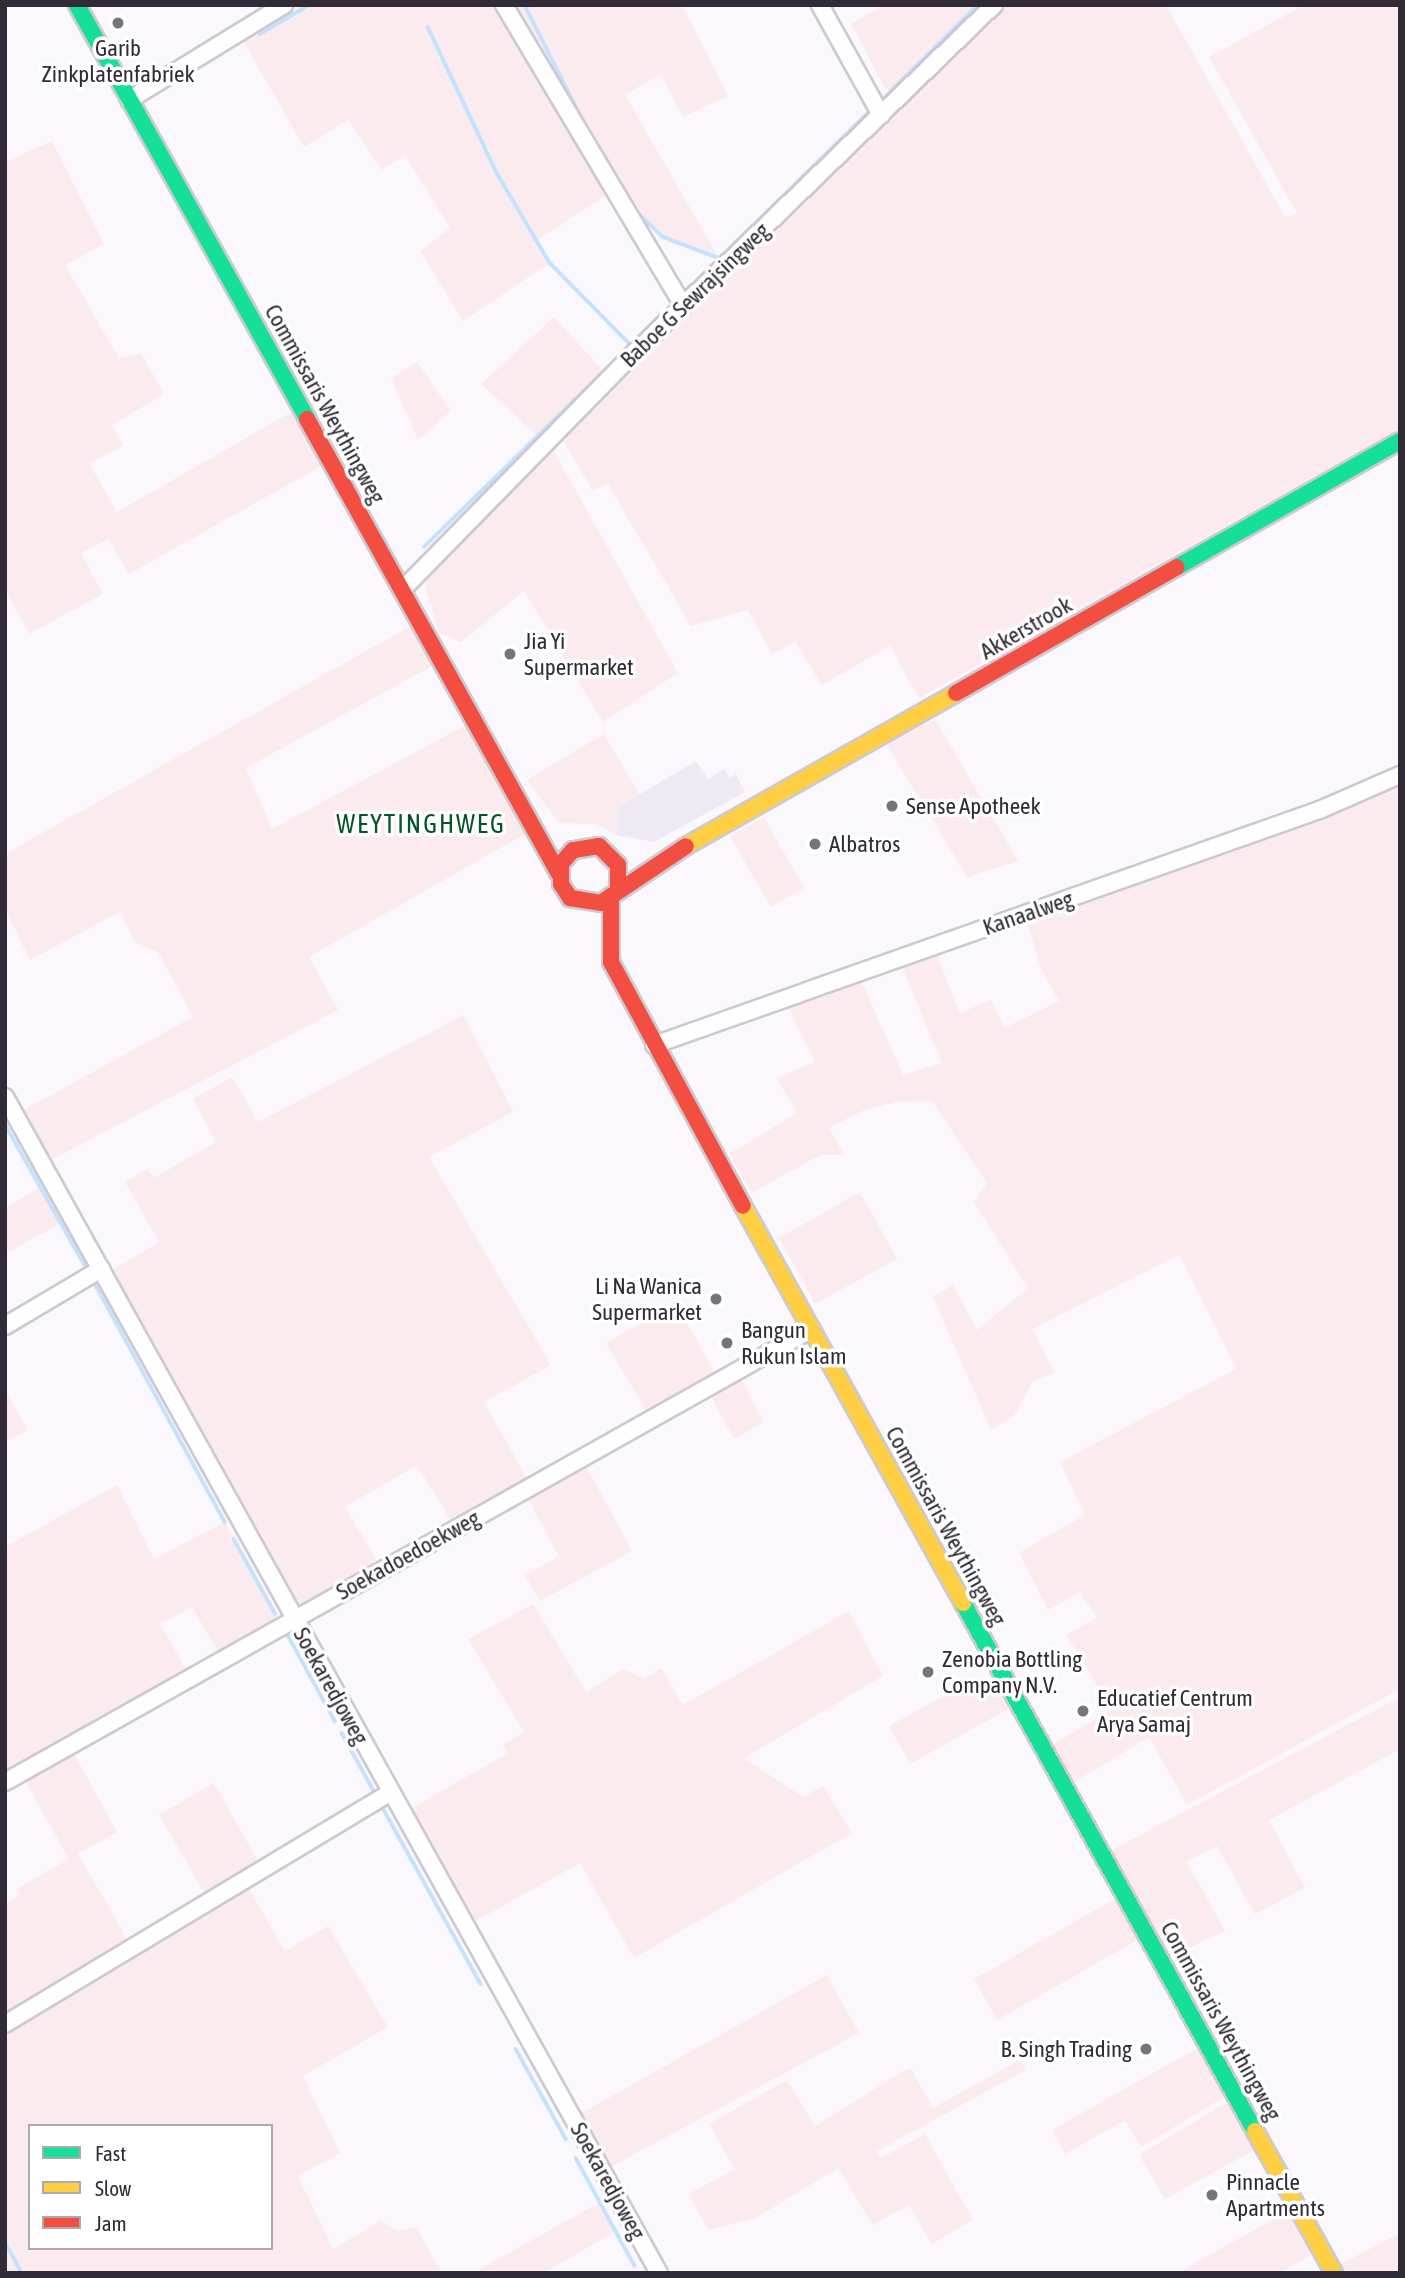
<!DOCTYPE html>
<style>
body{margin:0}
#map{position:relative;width:1405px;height:2278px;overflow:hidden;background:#faf8fc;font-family:"Asap Condensed",sans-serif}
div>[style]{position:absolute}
.built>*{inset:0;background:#eeeaf4}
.green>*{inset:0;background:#fbebef}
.stream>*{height:3.5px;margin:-1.75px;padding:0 1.75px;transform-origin:1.75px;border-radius:1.75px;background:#c3e2fe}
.roads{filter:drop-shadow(2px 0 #ccc9d0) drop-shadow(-2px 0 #ccc9d0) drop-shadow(0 2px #ccc9d0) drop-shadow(0 -2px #ccc9d0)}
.street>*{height:16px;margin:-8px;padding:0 8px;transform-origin:8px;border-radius:8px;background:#fefeff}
.fast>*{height:16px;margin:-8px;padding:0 8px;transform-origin:8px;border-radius:8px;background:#16e098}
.slow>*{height:16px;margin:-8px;padding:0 8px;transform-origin:8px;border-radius:8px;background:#ffcf43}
.jam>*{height:16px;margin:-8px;padding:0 8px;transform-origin:8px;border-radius:8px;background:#f24e42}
.dots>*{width:19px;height:19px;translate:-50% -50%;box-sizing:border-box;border:4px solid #fff;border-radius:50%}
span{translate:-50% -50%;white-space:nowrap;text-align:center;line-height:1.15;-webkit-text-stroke:7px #fff;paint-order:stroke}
.poi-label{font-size:23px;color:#302b36}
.left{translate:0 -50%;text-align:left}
.right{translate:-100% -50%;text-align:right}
.street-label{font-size:23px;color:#302b36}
.quarter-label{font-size:26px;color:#055429;letter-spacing:2px}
.frame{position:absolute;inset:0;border:7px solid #302b36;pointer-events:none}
.legend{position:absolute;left:28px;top:2124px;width:245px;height:126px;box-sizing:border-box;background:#fff;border:2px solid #acaaaf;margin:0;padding:9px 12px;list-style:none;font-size:21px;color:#302b36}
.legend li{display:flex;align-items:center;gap:14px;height:35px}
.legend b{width:35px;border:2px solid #acaaaf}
</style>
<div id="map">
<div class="built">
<div style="clip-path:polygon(696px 761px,708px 779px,724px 769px,730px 778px,736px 774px,745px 792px,654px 842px,616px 835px,618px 807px)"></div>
</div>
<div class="green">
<div style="clip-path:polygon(296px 5px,682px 5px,728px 96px,683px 117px,660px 74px,625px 95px,719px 258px,663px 237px,616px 189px,537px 240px,550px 263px,463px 321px,420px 251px,450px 228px,405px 155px,382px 170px,348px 120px,304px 147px,242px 39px)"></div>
<div style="clip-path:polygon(884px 5px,985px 5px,896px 94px,885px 88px,851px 24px)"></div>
<div style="clip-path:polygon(1005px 5px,1166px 5px,1285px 217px,1297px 213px,1209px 57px,1304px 5px,1400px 5px,1400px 428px,919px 698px,890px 646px,822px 685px,795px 642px,772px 654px,748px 610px,691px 626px,608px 484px,593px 491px,560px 436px)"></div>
<div style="clip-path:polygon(52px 141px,104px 244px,65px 265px,119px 358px,141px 353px,164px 394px,112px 425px,123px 446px,89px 463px,117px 512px,295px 410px,325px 464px,129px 574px,108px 539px,81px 553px,103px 594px,29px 634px,5px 589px,5px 162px)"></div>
<div style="clip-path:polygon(554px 317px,607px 375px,541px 439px,481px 384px)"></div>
<div style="clip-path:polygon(417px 362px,451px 411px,418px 440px,391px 378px)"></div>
<div style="clip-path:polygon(551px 446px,678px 673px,603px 722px,524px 591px,461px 642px,439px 633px,426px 590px,427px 572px)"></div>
<div style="clip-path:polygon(412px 625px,434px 665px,246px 768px,272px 829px,468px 724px,525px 834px,309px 957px,338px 1010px,49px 1161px,22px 1111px,193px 1017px,158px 952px,135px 942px,120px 912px,30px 960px,5px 909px,5px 854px)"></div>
<div style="clip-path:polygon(935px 719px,999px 828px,1018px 861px,967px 877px,887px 745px)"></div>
<div style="clip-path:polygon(604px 734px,639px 794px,618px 807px,616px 835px,596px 824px,559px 823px,527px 780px)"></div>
<div style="clip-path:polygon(1400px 781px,1400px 1689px,1187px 1805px,1149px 1737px,1071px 1784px,1049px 1747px,1112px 1709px,1066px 1635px,1097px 1618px,1080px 1592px,1048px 1610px,1019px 1553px,1085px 1515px,1060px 1462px,1236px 1369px,1179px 1255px,1032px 1329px,1055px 1373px,1033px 1381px,1014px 1416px,991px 1430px,933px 1297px,953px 1285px,977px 1330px,1028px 1288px,974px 1202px,987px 1183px,933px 1102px,899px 1101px,862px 1111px,829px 1128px,844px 1155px,820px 1155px,752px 1193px,729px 1154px,797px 1113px,777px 1078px,815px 1062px,785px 1001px,859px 976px,903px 1075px,942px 1063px,900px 962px,935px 950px,960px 1013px,991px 1000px,1004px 1028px,1059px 1001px,1041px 969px,1026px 919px)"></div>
<div style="clip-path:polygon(764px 817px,804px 888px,771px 907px,730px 836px)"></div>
<div style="clip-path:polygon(464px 1015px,513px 1112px,429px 1157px,551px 1365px,484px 1402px,529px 1482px,453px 1524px,417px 1465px,345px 1507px,379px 1564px,298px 1606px,109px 1272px,159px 1242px,125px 1182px,148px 1168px,154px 1178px,216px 1142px,193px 1099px,232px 1077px,258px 1122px)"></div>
<div style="clip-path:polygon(41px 1187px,61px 1223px,5px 1254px,5px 1208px)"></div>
<div style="clip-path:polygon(860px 1192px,897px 1259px,815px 1304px,779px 1238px)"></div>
<div style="clip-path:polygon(676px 1303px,717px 1377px,648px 1414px,606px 1343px)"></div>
<div style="clip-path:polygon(739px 1375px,764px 1422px,734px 1439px,709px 1393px)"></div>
<div style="clip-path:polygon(5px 1390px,28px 1430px,5px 1442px)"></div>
<div style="clip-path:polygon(584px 1462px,632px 1551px,540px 1601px,525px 1575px,559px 1556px,525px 1494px)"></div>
<div style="clip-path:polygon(117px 1485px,154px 1559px,225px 1522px,281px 1622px,221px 1657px,192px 1607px,160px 1624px,189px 1674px,5px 1775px,5px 1547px)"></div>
<div style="clip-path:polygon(533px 1604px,586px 1692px,624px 1669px,644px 1679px,661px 1668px,683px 1705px,849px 1611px,883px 1676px,744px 1758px,803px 1797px,823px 1786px,852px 1833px,634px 1958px,580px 1863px,474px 1922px,410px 1809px,508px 1753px,503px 1745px,524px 1732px,468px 1639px)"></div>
<div style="clip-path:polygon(973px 1680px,979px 1691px,998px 1681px,1012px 1707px,910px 1764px,889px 1726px)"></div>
<div style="clip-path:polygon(1400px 1697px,1400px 1749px,1269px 1820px,1305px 1888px,1255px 1914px,1217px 1846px,1187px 1862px,1225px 1931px,1169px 1957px,1111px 1855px,1114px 1849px)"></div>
<div style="clip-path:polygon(evenodd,72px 1750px,117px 1832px,78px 1854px,132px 1947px,244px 1881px,285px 1951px,328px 1926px,388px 2027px,303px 2076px,340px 2153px,298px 2176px,333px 2249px,381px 2221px,397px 2231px,416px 2227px,442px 2273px,5px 2273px,5px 1903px,20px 1895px,17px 1889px,69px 1859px,24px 1779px,72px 1750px,30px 2126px,271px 2126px,271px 2248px,30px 2248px,30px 2126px)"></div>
<div style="clip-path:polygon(214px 1783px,258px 1861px,204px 1892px,159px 1815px)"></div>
<div style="clip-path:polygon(1118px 1897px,1141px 1938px,997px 2020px,974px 1979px)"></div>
<div style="clip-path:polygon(827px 1975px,859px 2033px,607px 2169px,578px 2115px)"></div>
<div style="clip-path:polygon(1201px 2046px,1226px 2096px,1141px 2147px,1125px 2120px,1065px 2154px,1052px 2130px)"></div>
<div style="clip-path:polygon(1020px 2060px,1026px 2070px,877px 2151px,881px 2158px,925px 2134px,973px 2220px,932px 2244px,909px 2205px,873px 2225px,838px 2168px,756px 2218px,709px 2230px,688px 2194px,735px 2169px,709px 2124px,787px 2080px,815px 2126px,910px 2067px,933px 2108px)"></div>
<div style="clip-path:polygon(1231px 2100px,1258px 2148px,1165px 2199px,1139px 2155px)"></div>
<div style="clip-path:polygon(600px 2202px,616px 2231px,544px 2273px,473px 2273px)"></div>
<div style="clip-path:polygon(1290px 2210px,1316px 2253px,1280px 2273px,1177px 2273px)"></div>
<div style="clip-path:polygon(1400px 2233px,1400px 2273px,1345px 2273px,1341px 2264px)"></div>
</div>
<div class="stream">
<div style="left:525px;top:5px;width:139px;rotate:63.4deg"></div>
<div style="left:428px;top:27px;width:161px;rotate:64.7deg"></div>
<div style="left:497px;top:173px;width:104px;rotate:59.5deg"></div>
<div style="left:550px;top:263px;width:115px;rotate:45.4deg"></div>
<div style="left:260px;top:34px;width:57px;rotate:-30.6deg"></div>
<div style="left:884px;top:98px;width:132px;rotate:-44.7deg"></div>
<div style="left:635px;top:210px;width:39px;rotate:44deg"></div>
<div style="left:663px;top:237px;width:60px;rotate:20.6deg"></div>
<div style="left:683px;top:294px;width:259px;rotate:-44.4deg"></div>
<div style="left:424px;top:547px;width:349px;rotate:-44.3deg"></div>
<div style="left:5px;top:1124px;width:164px;rotate:60.5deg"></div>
<div style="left:93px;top:1280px;width:276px;rotate:61.4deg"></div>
<div style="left:234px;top:1539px;width:85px;rotate:61deg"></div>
<div style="left:288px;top:1635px;width:98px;rotate:61.3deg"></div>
<div style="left:342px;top:1733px;width:66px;rotate:61.1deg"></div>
<div style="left:383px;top:1808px;width:201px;rotate:60.9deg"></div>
<div style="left:516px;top:2049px;width:103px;rotate:60.9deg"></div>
<div style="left:576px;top:2158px;width:123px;rotate:61.4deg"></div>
<div style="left:5px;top:2242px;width:35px;rotate:61deg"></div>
</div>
<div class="roads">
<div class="street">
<div style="left:504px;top:5px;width:349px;rotate:59.2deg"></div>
<div style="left:820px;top:5px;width:126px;rotate:61deg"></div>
<div style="left:129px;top:100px;width:182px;rotate:-31.5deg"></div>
<div style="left:402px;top:590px;width:322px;rotate:-45.6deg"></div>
<div style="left:627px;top:360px;width:511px;rotate:-44.05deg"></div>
<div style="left:654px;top:1045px;width:708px;rotate:-19.46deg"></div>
<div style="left:1322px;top:809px;width:85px;rotate:-23.6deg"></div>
<div style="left:5px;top:1097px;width:1346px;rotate:60.92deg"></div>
<div style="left:5px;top:1326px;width:112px;rotate:-30.7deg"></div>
<div style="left:5px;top:1782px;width:925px;rotate:-29.31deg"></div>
<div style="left:5px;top:2024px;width:450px;rotate:-31deg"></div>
</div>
<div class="fast">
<div style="left:77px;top:5px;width:474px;rotate:60.9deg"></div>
<div style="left:1177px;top:567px;width:256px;rotate:-29.5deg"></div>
<div style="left:963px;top:1603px;width:603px;rotate:61.06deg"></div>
</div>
<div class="slow">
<div style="left:686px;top:846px;width:310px;rotate:-29.5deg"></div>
<div style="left:743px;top:1206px;width:454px;rotate:61deg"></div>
<div style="left:1255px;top:2131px;width:162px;rotate:60.9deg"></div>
</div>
<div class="jam">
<div style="left:307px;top:419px;width:520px;rotate:61.02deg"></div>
<div style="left:956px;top:693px;width:254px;rotate:-29.7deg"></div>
<div style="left:618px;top:886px;width:21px;rotate:-90deg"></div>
<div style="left:618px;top:865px;width:27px;rotate:-135deg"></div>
<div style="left:599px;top:846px;width:26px;rotate:171deg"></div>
<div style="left:573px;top:850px;width:18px;rotate:131deg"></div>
<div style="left:561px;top:864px;width:20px;rotate:90deg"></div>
<div style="left:561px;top:884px;width:17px;rotate:57deg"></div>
<div style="left:570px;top:898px;width:31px;rotate:9deg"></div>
<div style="left:601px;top:903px;width:102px;rotate:-33.8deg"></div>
<div style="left:611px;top:896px;width:66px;rotate:90deg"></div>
<div style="left:611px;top:962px;width:277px;rotate:61.6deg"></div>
</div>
</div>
<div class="dots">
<div style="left:118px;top:23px;background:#77737b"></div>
<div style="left:510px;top:654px;background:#77737b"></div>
<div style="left:892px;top:806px;background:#77737b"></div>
<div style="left:815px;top:844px;background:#77737b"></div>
<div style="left:716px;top:1299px;background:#77737b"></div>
<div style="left:727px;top:1343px;background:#77737b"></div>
<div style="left:928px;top:1672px;background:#77737b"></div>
<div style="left:1083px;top:1711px;background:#77737b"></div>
<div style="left:1146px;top:2049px;background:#77737b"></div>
<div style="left:1212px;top:2195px;background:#77737b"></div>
</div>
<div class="poi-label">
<span style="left:118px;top:61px">Garib<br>Zinkplatenfabriek</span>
<span class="left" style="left:524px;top:654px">Jia Yi<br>Supermarket</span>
<span class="left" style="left:906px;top:806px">Sense Apotheek</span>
<span class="left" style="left:829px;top:844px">Albatros</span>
<span class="right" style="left:702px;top:1299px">Li Na Wanica<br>Supermarket</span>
<span class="left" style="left:741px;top:1343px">Bangun<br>Rukun Islam</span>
<span class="left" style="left:942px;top:1672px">Zenobia Bottling<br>Company N.V.</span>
<span class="left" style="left:1097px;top:1711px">Educatief Centrum<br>Arya Samaj</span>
<span class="right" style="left:1132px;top:2049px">B. Singh Trading</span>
<span class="left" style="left:1226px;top:2195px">Pinnacle<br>Apartments</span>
</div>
<div class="street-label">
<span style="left:695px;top:295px;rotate:-44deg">Baboe G Sewrajsingweg</span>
<span style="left:325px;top:404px;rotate:61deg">Commissaris Weythingweg</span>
<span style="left:1026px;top:628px;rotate:-30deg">Akkerstrook</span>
<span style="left:1028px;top:913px;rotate:-19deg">Kanaalweg</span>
<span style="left:946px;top:1526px;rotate:61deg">Commissaris Weythingweg</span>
<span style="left:408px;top:1555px;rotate:-29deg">Soekadoedoekweg</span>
<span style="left:331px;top:1686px;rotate:61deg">Soekaredjoweg</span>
<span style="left:1221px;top:2021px;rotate:61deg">Commissaris Weythingweg</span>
<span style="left:608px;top:2181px;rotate:61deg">Soekaredjoweg</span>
</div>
<div class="quarter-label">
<span style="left:421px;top:825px">WEYTINGHWEG</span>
</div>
<div class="frame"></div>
<ul class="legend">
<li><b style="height:9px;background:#16e098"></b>Fast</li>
<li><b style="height:9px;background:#ffcf43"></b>Slow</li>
<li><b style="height:9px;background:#f24e42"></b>Jam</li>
</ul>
</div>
